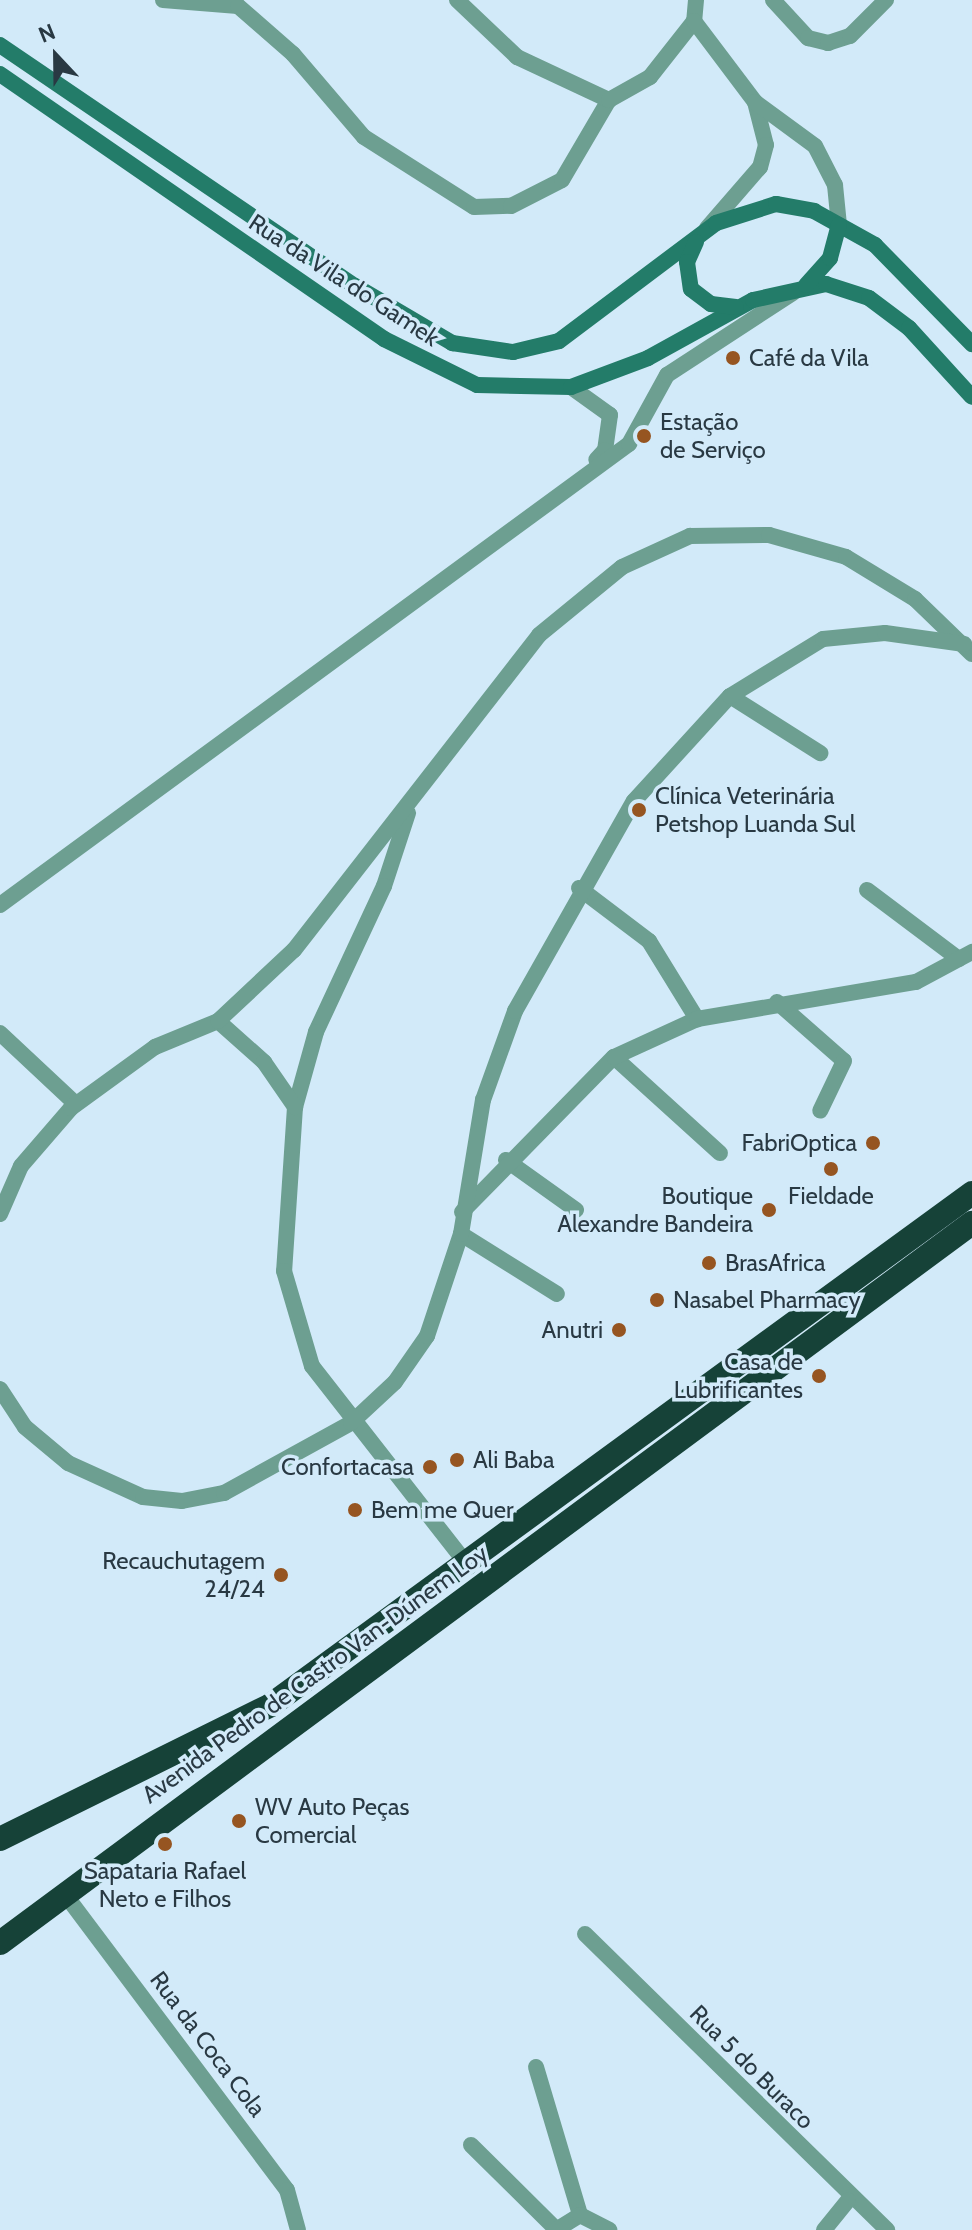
<!DOCTYPE html>
<meta charset="utf-8">
<style>
body{margin:0}
#map{position:relative;width:972px;height:2230px;overflow:hidden;background:#d2eaf9;font-family:Cabin,sans-serif}
div>[style]{position:absolute}
.street>*{height:16px;margin:-8px;padding:0 8px;transform-origin:8px;border-radius:8px;background:#6d9f91}
.secondary>*{height:16px;margin:-8px;padding:0 8px;transform-origin:8px;border-radius:8px;background:#237c69}
.highway>*{height:24px;margin:-12px;padding:0 12px;transform-origin:12px;border-radius:12px;background:#164238}
.dots>*{width:22px;height:22px;translate:-50% -50%;box-sizing:border-box;border:4px solid #d2eaf9;border-radius:50%}
span{translate:-50% -50%;white-space:nowrap;text-align:center;line-height:1.15;-webkit-text-stroke:7px #d2eaf9;paint-order:stroke}
.street-label{font-size:24px;color:#293943}
.poi-label{font-size:24px;color:#293943}
.left{translate:0 -50%;text-align:left}
.right{translate:-100% -50%;text-align:right}
.north{position:absolute;left:16px;top:16px;width:80px;height:80px;-webkit-text-stroke:6px #d2eaf9;paint-order:stroke;rotate:338deg;font-size:22px;font-weight:700;line-height:32px;text-align:center;color:#293943}
.north::after{content:'';display:block;margin:auto;width:28px;height:36px;background:#293943;clip-path:polygon(50% 0,100% 100%,50% 72%,0 100%)}
</style>
<div id="map">
<div class="street">
<div style="left:163px;top:0;width:75px;rotate:4.6deg"></div>
<div style="left:238px;top:6px;width:73px;rotate:41.1deg"></div>
<div style="left:293px;top:54px;width:109px;rotate:49.5deg"></div>
<div style="left:364px;top:137px;width:130px;rotate:32.5deg"></div>
<div style="left:474px;top:207px;width:37px;rotate:-2deg"></div>
<div style="left:511px;top:206px;width:57px;rotate:-27deg"></div>
<div style="left:562px;top:180px;width:93px;rotate:-59.6deg"></div>
<div style="left:457px;top:0;width:83px;rotate:43.5deg"></div>
<div style="left:517px;top:57px;width:102px;rotate:25.1deg"></div>
<div style="left:609px;top:100px;width:47px;rotate:-29.3deg"></div>
<div style="left:650px;top:77px;width:71px;rotate:-51.8deg"></div>
<div style="left:696px;top:0;width:21px;rotate:95deg"></div>
<div style="left:694px;top:21px;width:101px;rotate:53deg"></div>
<div style="left:755px;top:102px;width:44px;rotate:75.7deg"></div>
<div style="left:766px;top:145px;width:23px;rotate:105deg"></div>
<div style="left:760px;top:167px;width:81px;rotate:131deg"></div>
<div style="left:773px;top:0;width:52px;rotate:47.4deg"></div>
<div style="left:808px;top:38px;width:21px;rotate:14deg"></div>
<div style="left:828px;top:43px;width:23px;rotate:-18deg"></div>
<div style="left:850px;top:36px;width:51px;rotate:-45deg"></div>
<div style="left:755px;top:102px;width:74px;rotate:36.3deg"></div>
<div style="left:815px;top:146px;width:44px;rotate:62.9deg"></div>
<div style="left:835px;top:185px;width:40px;rotate:84.3deg"></div>
<div style="left:571px;top:387px;width:48px;rotate:35.7deg"></div>
<div style="left:610px;top:415px;width:35px;rotate:98deg"></div>
<div style="left:605px;top:450px;width:13px;rotate:132deg"></div>
<div style="left:730px;top:696px;width:107px;rotate:32.3deg"></div>
<div style="left:408px;top:813px;width:77px;rotate:108.2deg"></div>
<div style="left:384px;top:886px;width:161px;rotate:115deg"></div>
<div style="left:316px;top:1032px;width:78px;rotate:105.6deg"></div>
<div style="left:295px;top:1107px;width:164px;rotate:93.8deg"></div>
<div style="left:284px;top:1271px;width:99px;rotate:73.6deg"></div>
<div style="left:312px;top:1366px;width:255px;rotate:52deg"></div>
<div style="left:579px;top:888px;width:88px;rotate:37.1deg"></div>
<div style="left:649px;top:941px;width:92px;rotate:58.4deg"></div>
<div style="left:867px;top:890px;width:115px;rotate:36.9deg"></div>
<div style="left:0;top:905px;width:780px;rotate:-36.24deg"></div>
<div style="left:629px;top:444px;width:79px;rotate:-61.2deg"></div>
<div style="left:667px;top:375px;width:150px;rotate:-33.1deg"></div>
<div style="left:777px;top:1002px;width:89px;rotate:41.4deg"></div>
<div style="left:844px;top:1061px;width:55px;rotate:115.6deg"></div>
<div style="left:218px;top:1021px;width:62px;rotate:41.7deg"></div>
<div style="left:264px;top:1062px;width:55px;rotate:55.4deg"></div>
<div style="left:0;top:1033px;width:104px;rotate:43.1deg"></div>
<div style="left:614px;top:1057px;width:143px;rotate:42.2deg"></div>
<div style="left:506px;top:1160px;width:86px;rotate:35.5deg"></div>
<div style="left:462px;top:1212px;width:217px;rotate:-45.6deg"></div>
<div style="left:614px;top:1057px;width:91px;rotate:-24.6deg"></div>
<div style="left:697px;top:1019px;width:222px;rotate:-9.6deg"></div>
<div style="left:916px;top:982px;width:64px;rotate:-28.2deg"></div>
<div style="left:0;top:1214px;width:52px;rotate:-66.4deg"></div>
<div style="left:21px;top:1166px;width:77px;rotate:-49.2deg"></div>
<div style="left:71px;top:1108px;width:104px;rotate:-36deg"></div>
<div style="left:155px;top:1047px;width:68px;rotate:-22.4deg"></div>
<div style="left:218px;top:1021px;width:104px;rotate:-43.1deg"></div>
<div style="left:294px;top:950px;width:399px;rotate:-52.1deg"></div>
<div style="left:539px;top:635px;width:107px;rotate:-39.3deg"></div>
<div style="left:622px;top:567px;width:75px;rotate:-24.5deg"></div>
<div style="left:690px;top:536px;width:79px;rotate:-0.7deg"></div>
<div style="left:769px;top:535px;width:80px;rotate:15.9deg"></div>
<div style="left:846px;top:557px;width:81px;rotate:31.3deg"></div>
<div style="left:915px;top:599px;width:79px;rotate:44deg"></div>
<div style="left:461px;top:1234px;width:113px;rotate:32deg"></div>
<div style="left:0;top:1389px;width:45px;rotate:56.7deg"></div>
<div style="left:25px;top:1427px;width:56px;rotate:39.9deg"></div>
<div style="left:68px;top:1463px;width:82px;rotate:24.4deg"></div>
<div style="left:143px;top:1497px;width:39px;rotate:6deg"></div>
<div style="left:182px;top:1501px;width:43px;rotate:-10.8deg"></div>
<div style="left:224px;top:1493px;width:145px;rotate:-28.9deg"></div>
<div style="left:351px;top:1423px;width:60px;rotate:-43deg"></div>
<div style="left:395px;top:1382px;width:56px;rotate:-55.2deg"></div>
<div style="left:427px;top:1336px;width:108px;rotate:-71.6deg"></div>
<div style="left:461px;top:1234px;width:136px;rotate:-80.7deg"></div>
<div style="left:483px;top:1100px;width:95px;rotate:-70.2deg"></div>
<div style="left:515px;top:1011px;width:241px;rotate:-60.5deg"></div>
<div style="left:634px;top:801px;width:142px;rotate:-47.6deg"></div>
<div style="left:730px;top:696px;width:109px;rotate:-31.5deg"></div>
<div style="left:823px;top:639px;width:62px;rotate:-5.5deg"></div>
<div style="left:885px;top:633px;width:80px;rotate:7.9deg"></div>
<div style="left:64px;top:1893px;width:371px;rotate:53.1deg"></div>
<div style="left:287px;top:2190px;width:41px;rotate:74.6deg"></div>
<div style="left:585px;top:1934px;width:423px;rotate:44.4deg"></div>
<div style="left:536px;top:2067px;width:154px;rotate:73.4deg"></div>
<div style="left:471px;top:2145px;width:121px;rotate:44.7deg"></div>
<div style="left:556px;top:2230px;width:28px;rotate:-32deg"></div>
<div style="left:580px;top:2215px;width:33px;rotate:27deg"></div>
<div style="left:824px;top:2230px;width:38px;rotate:-51deg"></div>
</div>
<div class="secondary">
<div style="left:0;top:45px;width:429px;rotate:34.2deg"></div>
<div style="left:355px;top:286px;width:113px;rotate:30.4deg"></div>
<div style="left:452px;top:343px;width:62px;rotate:8.4deg"></div>
<div style="left:513px;top:352px;width:47px;rotate:-13.4deg"></div>
<div style="left:559px;top:341px;width:196px;rotate:-36.9deg"></div>
<div style="left:716px;top:223px;width:63px;rotate:-17.6deg"></div>
<div style="left:776px;top:204px;width:39px;rotate:10deg"></div>
<div style="left:814px;top:211px;width:70px;rotate:29.1deg"></div>
<div style="left:875px;top:245px;width:139px;rotate:45.6deg"></div>
<div style="left:0;top:74px;width:467px;rotate:34.6deg"></div>
<div style="left:384px;top:339px;width:104px;rotate:26.3deg"></div>
<div style="left:477px;top:385px;width:94px;rotate:1.2deg"></div>
<div style="left:571px;top:387px;width:82px;rotate:-20.6deg"></div>
<div style="left:648px;top:358px;width:120px;rotate:-28.9deg"></div>
<div style="left:753px;top:300px;width:75px;rotate:-12.4deg"></div>
<div style="left:826px;top:284px;width:45px;rotate:18deg"></div>
<div style="left:869px;top:298px;width:50px;rotate:36.9deg"></div>
<div style="left:909px;top:328px;width:93px;rotate:47.6deg"></div>
<div style="left:696px;top:242px;width:22px;rotate:114deg"></div>
<div style="left:687px;top:262px;width:27px;rotate:82deg"></div>
<div style="left:691px;top:289px;width:25px;rotate:37deg"></div>
<div style="left:711px;top:304px;width:25px;rotate:7deg"></div>
<div style="left:806px;top:285px;width:36px;rotate:-48deg"></div>
<div style="left:830px;top:258px;width:34px;rotate:-75deg"></div>
</div>
<div class="highway">
<div style="left:0;top:1839px;width:302px;rotate:-26.3deg"></div>
<div style="left:271px;top:1705px;width:868px;rotate:-36.14deg"></div>
<div style="left:0;top:1943px;width:1210px;rotate:-36.53deg"></div>
</div>
<div class="dots">
<div style="left:733px;top:358px;background:#965521"></div>
<div style="left:644px;top:436px;background:#965521"></div>
<div style="left:639px;top:810px;background:#965521"></div>
<div style="left:873px;top:1143px;background:#965521"></div>
<div style="left:831px;top:1169px;background:#965521"></div>
<div style="left:769px;top:1210px;background:#965521"></div>
<div style="left:709px;top:1263px;background:#965521"></div>
<div style="left:657px;top:1300px;background:#965521"></div>
<div style="left:619px;top:1330px;background:#965521"></div>
<div style="left:819px;top:1376px;background:#965521"></div>
<div style="left:457px;top:1460px;background:#965521"></div>
<div style="left:430px;top:1467px;background:#965521"></div>
<div style="left:355px;top:1510px;background:#965521"></div>
<div style="left:281px;top:1575px;background:#965521"></div>
<div style="left:239px;top:1821px;background:#965521"></div>
<div style="left:165px;top:1844px;background:#965521"></div>
</div>
<div class="street-label">
<span style="left:344px;top:280px;rotate:33deg">Rua da Vila do Gamek</span>
<span style="left:315px;top:1674px;rotate:-36deg">Avenida Pedro de Castro Van-Dúnem Loy</span>
<span style="left:208px;top:2044px;rotate:53deg">Rua da Coca Cola</span>
<span style="left:752px;top:2067px;rotate:45deg">Rua 5 do Buraco</span>
</div>
<div class="poi-label">
<span class="left" style="left:749px;top:358px">Café da Vila</span>
<span class="left" style="left:660px;top:436px">Estação<br>de Serviço</span>
<span class="left" style="left:655px;top:810px">Clínica Veterinária<br>Petshop Luanda Sul</span>
<span class="right" style="left:857px;top:1143px">FabriOptica</span>
<span class="right" style="left:753px;top:1210px">Boutique<br>Alexandre Bandeira</span>
<span style="left:831px;top:1196px">Fieldade</span>
<span class="left" style="left:725px;top:1263px">BrasAfrica</span>
<span class="left" style="left:673px;top:1300px">Nasabel Pharmacy</span>
<span class="right" style="left:603px;top:1330px">Anutri</span>
<span class="right" style="left:803px;top:1376px">Casa de<br>Lubrificantes</span>
<span class="left" style="left:473px;top:1460px">Ali Baba</span>
<span class="right" style="left:414px;top:1467px">Confortacasa</span>
<span class="left" style="left:371px;top:1510px">Bem me Quer</span>
<span class="right" style="left:265px;top:1575px">Recauchutagem<br>24/24</span>
<span class="left" style="left:255px;top:1821px">WV Auto Peças<br>Comercial</span>
<span style="left:165px;top:1885px">Sapataria Rafael<br>Neto e Filhos</span>
</div>
<div class="north">N</div>
</div>
